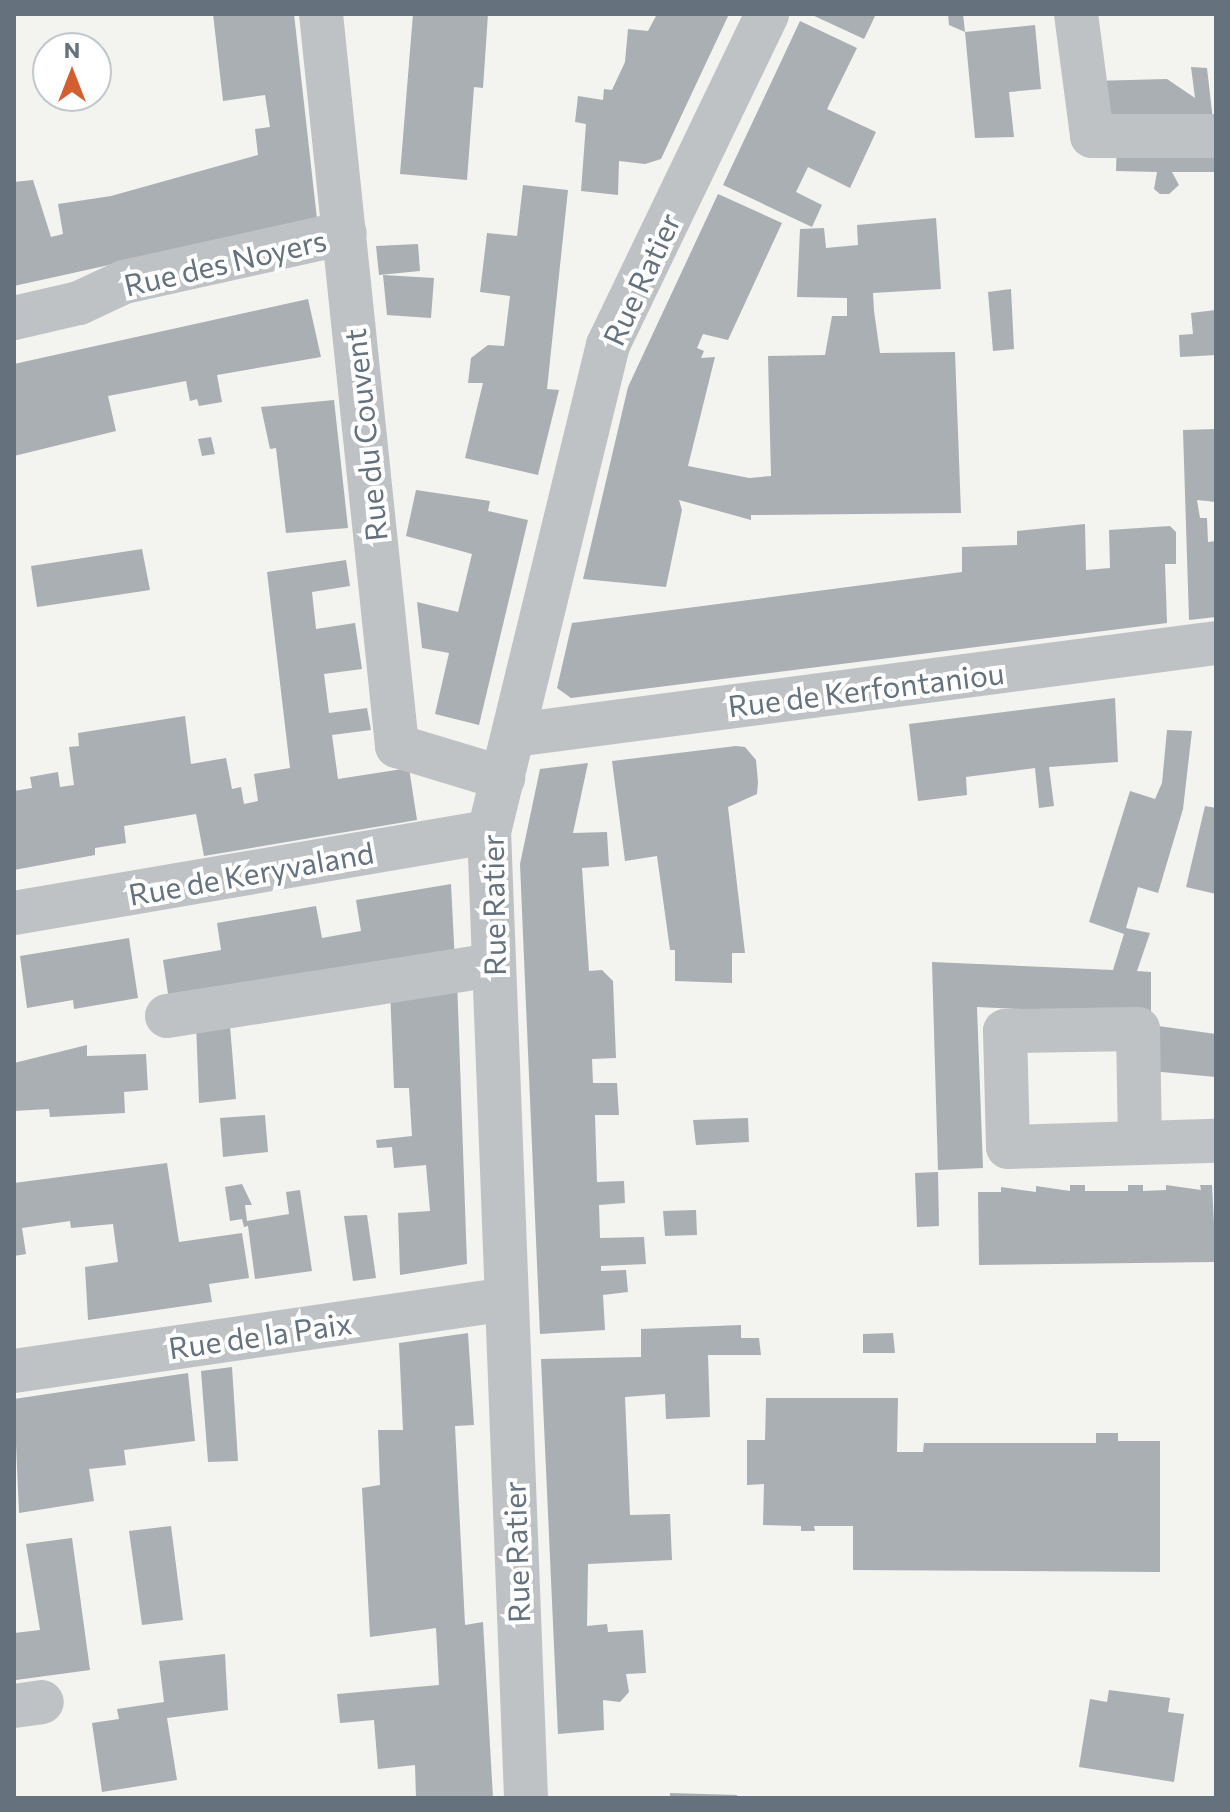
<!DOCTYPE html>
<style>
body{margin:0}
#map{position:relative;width:1230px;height:1812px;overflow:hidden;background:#f3f3f0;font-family:Commissioner,sans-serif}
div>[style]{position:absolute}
.building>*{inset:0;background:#a9afb3}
.minor>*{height:44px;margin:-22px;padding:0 22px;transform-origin:22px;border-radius:22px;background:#bfc2c5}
span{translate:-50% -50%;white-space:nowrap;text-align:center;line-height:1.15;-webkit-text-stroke:8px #fff;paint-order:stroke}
.street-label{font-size:30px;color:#65727e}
.frame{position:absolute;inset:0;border:16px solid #65727e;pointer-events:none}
.north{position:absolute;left:32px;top:32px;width:80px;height:80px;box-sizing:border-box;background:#fff;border:2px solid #c1c7cb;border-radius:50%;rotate:0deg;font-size:22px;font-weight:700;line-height:32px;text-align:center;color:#65727e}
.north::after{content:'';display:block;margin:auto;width:28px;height:36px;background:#d35e30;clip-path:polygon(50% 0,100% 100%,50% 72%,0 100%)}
</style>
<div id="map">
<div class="building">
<div style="clip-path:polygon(213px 14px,294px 14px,317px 219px,14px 286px,14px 182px,33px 180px,51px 237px,63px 234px,58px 204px,111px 196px,258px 155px,255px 129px,270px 127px,265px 95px,223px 101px)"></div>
<div style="clip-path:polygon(413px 14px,488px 14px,483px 88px,474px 87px,467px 180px,400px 174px)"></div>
<div style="clip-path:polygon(657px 14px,729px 14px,661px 159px,645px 164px,619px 161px,618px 195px,581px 191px,586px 124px,575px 122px,578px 96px,603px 100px,604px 89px,612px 90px,625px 62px,628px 29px,648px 31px)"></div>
<div style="clip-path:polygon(810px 14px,876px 14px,864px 39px)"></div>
<div style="clip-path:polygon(948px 14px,963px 14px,965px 32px,949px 25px)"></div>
<div style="clip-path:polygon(800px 21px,857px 48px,827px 109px,876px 132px,850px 188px,808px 167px,796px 192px,822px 205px,812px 227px,723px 185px)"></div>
<div style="clip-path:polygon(1035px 25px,1041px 89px,1009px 92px,1014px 137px,975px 138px,965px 32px)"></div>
<div style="clip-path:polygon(1191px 67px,1207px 68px,1214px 129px,1098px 128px,1092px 81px,1167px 79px,1195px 98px)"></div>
<div style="clip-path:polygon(1117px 142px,1216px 142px,1216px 172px,1172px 172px,1179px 185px,1169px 194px,1160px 194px,1154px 189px,1157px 172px,1116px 171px)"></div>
<div style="clip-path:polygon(523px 185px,568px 190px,547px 389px,559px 390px,538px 475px,465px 458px,483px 383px,468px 383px,471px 358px,488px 345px,504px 346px,510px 296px,480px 292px,487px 233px,517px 236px)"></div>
<div style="clip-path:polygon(718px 194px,782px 223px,728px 340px,703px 334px,697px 348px,704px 351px,701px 358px,715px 357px,688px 466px,749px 478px,771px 476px,768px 356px,825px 355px,832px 316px,847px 316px,847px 298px,797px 297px,800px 229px,824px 228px,826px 248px,858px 245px,857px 225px,936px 218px,941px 289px,873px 293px,874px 311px,880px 353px,955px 352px,961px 513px,751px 515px,751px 520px,679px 500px,682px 510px,666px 587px,583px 579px,628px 387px)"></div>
<div style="clip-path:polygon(418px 244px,420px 271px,379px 275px,376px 246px)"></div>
<div style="clip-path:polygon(383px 275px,434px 278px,431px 318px,387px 315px)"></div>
<div style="clip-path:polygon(1011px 289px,1014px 349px,993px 351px,988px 292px)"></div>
<div style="clip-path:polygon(308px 299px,321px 357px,217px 375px,222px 402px,199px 406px,197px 399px,190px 401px,186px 381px,108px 396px,116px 431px,14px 456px,14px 364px)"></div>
<div style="clip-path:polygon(1216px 310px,1216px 355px,1180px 357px,1179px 335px,1193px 334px,1191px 313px)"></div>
<div style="clip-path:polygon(334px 400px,348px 528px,286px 533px,276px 448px,270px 449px,261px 407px)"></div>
<div style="clip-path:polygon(1216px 429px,1216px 502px,1197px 500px,1200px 518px,1207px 518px,1208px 542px,1216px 541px,1216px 617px,1189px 620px,1183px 430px)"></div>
<div style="clip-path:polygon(211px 437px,215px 454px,202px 456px,198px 439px)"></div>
<div style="clip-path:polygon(416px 490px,490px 501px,488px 511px,528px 520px,479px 725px,435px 714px,449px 653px,422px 648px,417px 602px,458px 612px,472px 554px,406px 536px)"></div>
<div style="clip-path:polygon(1085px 524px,1086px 570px,1110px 568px,1109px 530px,1170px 526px,1176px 532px,1176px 564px,1165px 564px,1167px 623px,571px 698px,557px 688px,572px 623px,962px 572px,962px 547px,1017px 545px,1017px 531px)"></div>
<div style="clip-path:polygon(142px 549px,150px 590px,37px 607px,31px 566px)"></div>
<div style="clip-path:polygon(346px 560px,350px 586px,312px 592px,316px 629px,355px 623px,362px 669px,324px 674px,329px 713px,367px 708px,371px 730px,332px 735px,338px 779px,409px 768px,417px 820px,204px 856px,196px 814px,124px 826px,126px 843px,95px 848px,95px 855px,14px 870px,14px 791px,32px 788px,30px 777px,58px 772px,60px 787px,74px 785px,69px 747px,79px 746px,78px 733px,185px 716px,191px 764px,226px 758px,232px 789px,241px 787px,244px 804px,258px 801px,254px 774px,290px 768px,267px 572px)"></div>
<div style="clip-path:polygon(1115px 698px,1118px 762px,1049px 767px,1054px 806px,1039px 808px,1035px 768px,966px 777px,967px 795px,918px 801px,909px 724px)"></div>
<div style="clip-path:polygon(1167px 730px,1192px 731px,1183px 809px,1158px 893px,1138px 887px,1126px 928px,1150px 933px,1137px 971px,1151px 972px,1151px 1015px,977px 1007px,983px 1168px,938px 1170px,932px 962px,1113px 970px,1124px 934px,1089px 922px,1130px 791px,1155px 799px,1162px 783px)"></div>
<div style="clip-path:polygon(736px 746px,745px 747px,756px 760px,758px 782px,757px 794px,728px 807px,745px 953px,732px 953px,732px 983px,675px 981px,675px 950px,670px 950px,657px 856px,625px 861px,612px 761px)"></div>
<div style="clip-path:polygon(588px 763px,573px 833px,607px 832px,609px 866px,582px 868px,589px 971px,602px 970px,613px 981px,616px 1058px,592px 1059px,593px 1083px,617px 1083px,619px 1115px,595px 1115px,597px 1182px,624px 1181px,625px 1203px,599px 1205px,600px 1238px,644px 1237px,646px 1264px,601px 1266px,601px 1271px,626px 1270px,628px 1292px,603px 1295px,605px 1330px,540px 1334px,520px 864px,540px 769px)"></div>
<div style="clip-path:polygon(1205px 806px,1216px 808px,1216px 894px,1186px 887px)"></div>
<div style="clip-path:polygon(451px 884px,455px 963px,170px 1007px,163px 960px,221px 950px,217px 923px,316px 906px,322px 938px,361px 931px,356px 900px)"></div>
<div style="clip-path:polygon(129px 938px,138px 998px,74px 1009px,73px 1000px,27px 1008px,20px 956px)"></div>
<div style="clip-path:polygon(457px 979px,467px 1264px,400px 1275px,398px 1213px,430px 1211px,426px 1165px,394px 1168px,392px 1147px,377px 1148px,376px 1140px,412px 1136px,409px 1088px,394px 1088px,390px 989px)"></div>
<div style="clip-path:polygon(229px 1014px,236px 1099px,199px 1103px,196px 1022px)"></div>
<div style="clip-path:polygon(1151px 1025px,1216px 1034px,1216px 1077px,1151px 1071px)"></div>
<div style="clip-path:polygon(87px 1045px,87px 1056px,146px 1054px,148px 1090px,124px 1092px,125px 1113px,50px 1117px,49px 1109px,14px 1111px,14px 1063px)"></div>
<div style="clip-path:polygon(265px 1115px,268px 1152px,223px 1157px,220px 1118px)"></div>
<div style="clip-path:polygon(748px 1118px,749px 1142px,696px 1145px,693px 1120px)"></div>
<div style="clip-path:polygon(167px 1163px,179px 1242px,242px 1233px,249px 1278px,209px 1284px,212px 1302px,88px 1320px,85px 1267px,118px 1262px,113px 1224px,71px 1228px,70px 1221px,22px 1228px,26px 1254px,14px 1256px,14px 1183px)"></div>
<div style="clip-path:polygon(938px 1172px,939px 1226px,917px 1227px,915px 1173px)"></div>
<div style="clip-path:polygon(242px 1184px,252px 1205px,245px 1205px,247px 1221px,289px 1214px,286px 1192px,300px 1190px,312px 1271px,255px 1279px,248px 1226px,244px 1227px,242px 1219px,230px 1221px,225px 1187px)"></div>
<div style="clip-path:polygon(1070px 1185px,1085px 1185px,1085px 1191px,1128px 1191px,1128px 1185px,1143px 1185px,1143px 1191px,1166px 1190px,1166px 1185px,1201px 1190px,1200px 1185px,1212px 1185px,1216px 1262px,979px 1265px,978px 1192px,1001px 1192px,1001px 1187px,1036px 1192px,1036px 1186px,1070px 1191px)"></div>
<div style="clip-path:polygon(696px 1210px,697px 1235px,665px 1236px,663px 1211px)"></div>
<div style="clip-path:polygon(367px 1215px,376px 1278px,353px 1281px,344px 1216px)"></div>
<div style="clip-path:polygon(741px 1325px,741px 1338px,759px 1338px,761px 1355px,708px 1355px,710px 1417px,666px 1419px,665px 1394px,625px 1397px,630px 1515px,670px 1514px,672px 1560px,588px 1564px,587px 1626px,607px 1624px,608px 1632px,643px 1630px,646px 1673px,626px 1674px,629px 1692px,620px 1702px,603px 1700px,604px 1730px,558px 1734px,541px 1359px,641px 1357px,641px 1329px)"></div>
<div style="clip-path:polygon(468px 1333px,474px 1425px,455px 1426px,465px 1625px,483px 1622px,493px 1798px,416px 1798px,415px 1765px,378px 1769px,374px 1720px,340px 1723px,337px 1694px,439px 1685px,436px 1628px,370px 1637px,362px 1488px,380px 1485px,378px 1430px,403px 1430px,399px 1343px)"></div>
<div style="clip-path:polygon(893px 1333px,895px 1353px,863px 1353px,863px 1334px)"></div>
<div style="clip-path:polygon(232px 1367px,238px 1461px,208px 1462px,201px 1371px)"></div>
<div style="clip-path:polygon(188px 1373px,195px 1441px,124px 1450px,126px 1465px,89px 1469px,94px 1501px,19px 1513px,14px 1399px)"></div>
<div style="clip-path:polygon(766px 1398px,898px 1398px,897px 1452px,923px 1452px,924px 1443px,1096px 1443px,1096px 1433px,1118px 1433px,1118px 1441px,1160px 1441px,1160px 1572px,853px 1570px,853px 1526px,814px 1526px,815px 1531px,801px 1531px,801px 1526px,763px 1525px,764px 1484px,747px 1485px,747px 1440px,765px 1440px)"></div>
<div style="clip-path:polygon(171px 1526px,183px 1620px,142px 1625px,129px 1531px)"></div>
<div style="clip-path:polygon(72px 1538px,90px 1670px,16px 1680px,14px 1633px,40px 1630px,26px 1544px)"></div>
<div style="clip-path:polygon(225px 1654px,228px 1710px,167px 1718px,177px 1780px,102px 1792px,92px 1723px,119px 1719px,117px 1709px,164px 1702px,159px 1661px)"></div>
<div style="clip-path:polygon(1109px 1690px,1170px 1698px,1168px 1712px,1184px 1714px,1174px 1782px,1079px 1767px,1090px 1699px,1107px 1702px)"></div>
<div style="clip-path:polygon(670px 1793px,737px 1795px,737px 1798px,670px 1798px)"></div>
</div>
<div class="minor">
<div style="left:321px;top:14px;width:736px;rotate:84.07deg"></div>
<div style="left:397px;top:746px;width:111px;rotate:16.8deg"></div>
<div style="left:1076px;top:14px;width:123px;rotate:82.5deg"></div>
<div style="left:1092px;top:136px;width:124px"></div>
<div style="left:14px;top:318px;width:67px;rotate:-13deg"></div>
<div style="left:79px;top:303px;width:50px;rotate:-25deg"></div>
<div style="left:124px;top:282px;width:226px;rotate:-12.5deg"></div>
<div style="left:515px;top:735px;width:707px;rotate:-7.48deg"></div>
<div style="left:14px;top:913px;width:482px;rotate:-9.7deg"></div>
<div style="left:167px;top:1016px;width:330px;rotate:-8.9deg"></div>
<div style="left:1140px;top:1143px;width:114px;rotate:-91deg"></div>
<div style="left:1138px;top:1029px;width:133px;rotate:179.1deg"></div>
<div style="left:1005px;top:1031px;width:116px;rotate:88.5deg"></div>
<div style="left:1008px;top:1147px;width:208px;rotate:-1.7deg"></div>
<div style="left:14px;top:1371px;width:497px;rotate:-8.3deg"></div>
<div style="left:14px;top:1706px;width:28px;rotate:-8deg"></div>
<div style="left:526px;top:1798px;width:967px;rotate:-92.19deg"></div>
<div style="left:489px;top:832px;width:501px;rotate:-76.27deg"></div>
<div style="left:608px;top:345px;width:367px;rotate:-64.3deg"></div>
</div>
<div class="street-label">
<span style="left:225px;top:262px;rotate:-13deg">Rue des Noyers</span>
<span style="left:641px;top:279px;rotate:-65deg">Rue Ratier</span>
<span style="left:365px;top:435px;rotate:-96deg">Rue du Couvent</span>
<span style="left:866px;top:689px;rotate:-7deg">Rue de Kerfontaniou</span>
<span style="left:251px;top:873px;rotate:-10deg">Rue de Keryvaland</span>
<span style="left:493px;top:905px;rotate:-91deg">Rue Ratier</span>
<span style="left:260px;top:1335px;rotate:-8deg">Rue de la Paix</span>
<span style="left:516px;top:1552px;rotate:-92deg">Rue Ratier</span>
</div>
<div class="frame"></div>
<div class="north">N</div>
</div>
